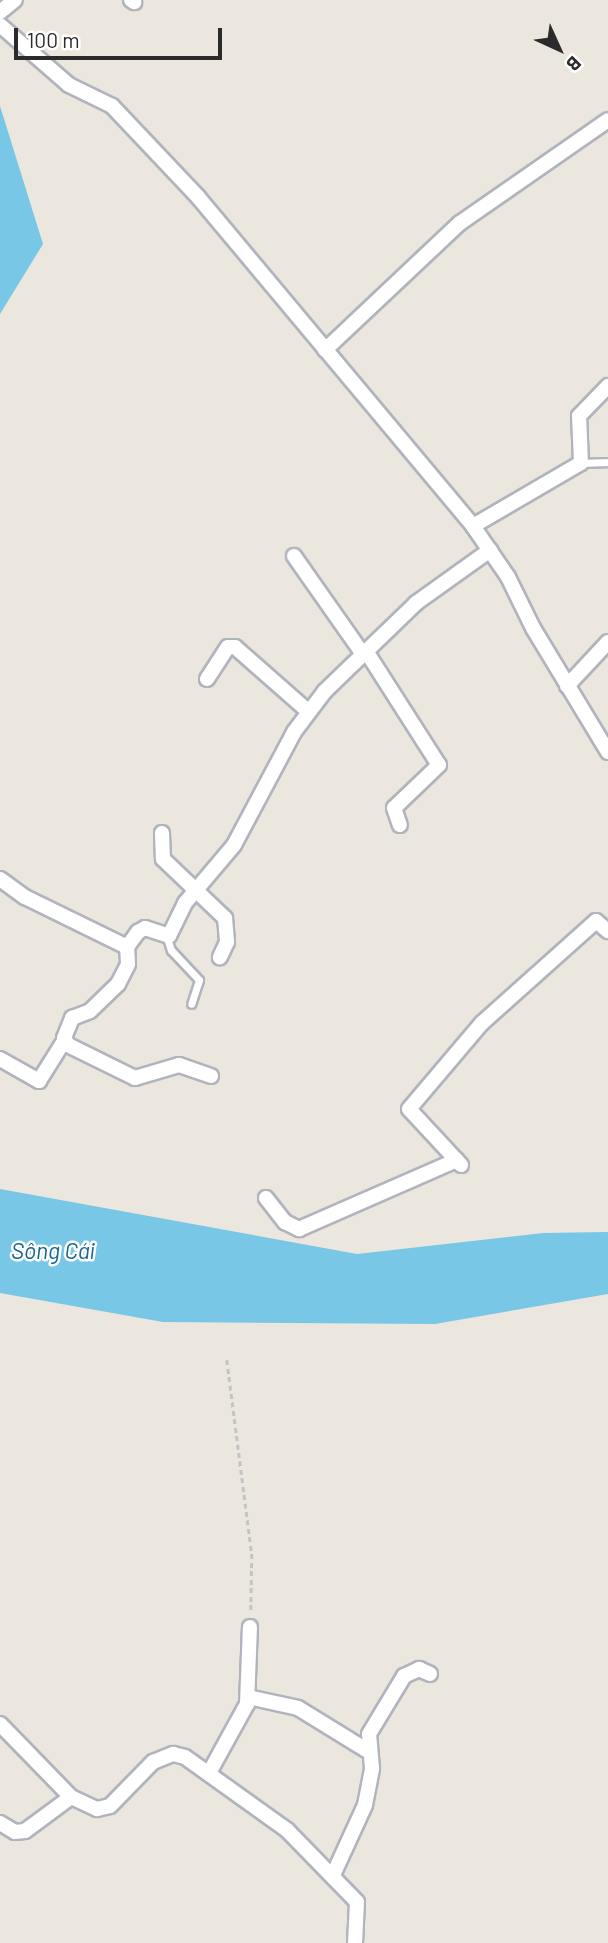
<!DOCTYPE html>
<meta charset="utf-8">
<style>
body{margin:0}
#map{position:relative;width:608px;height:1943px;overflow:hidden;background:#ebe6de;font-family:Barlow,sans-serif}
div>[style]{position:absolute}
.water>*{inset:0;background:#78c7e6}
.path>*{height:2.5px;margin-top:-1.25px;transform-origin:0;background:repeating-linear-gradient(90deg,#c4c4c4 0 5px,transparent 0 8.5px)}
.roads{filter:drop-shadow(2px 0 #b1b4bd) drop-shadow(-2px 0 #b1b4bd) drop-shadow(0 2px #b1b4bd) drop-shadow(0 -2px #b1b4bd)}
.lane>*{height:7px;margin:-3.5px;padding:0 3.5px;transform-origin:3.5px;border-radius:3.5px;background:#fff}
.street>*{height:14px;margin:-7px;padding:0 7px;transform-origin:7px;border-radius:7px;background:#fff}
span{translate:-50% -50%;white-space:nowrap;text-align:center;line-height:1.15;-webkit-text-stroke:5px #fff;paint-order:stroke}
.water-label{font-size:23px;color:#176692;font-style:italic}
.north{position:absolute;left:524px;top:14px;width:70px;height:70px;-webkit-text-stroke:5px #fff;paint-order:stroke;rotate:135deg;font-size:19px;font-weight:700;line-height:28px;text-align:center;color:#2b2b2b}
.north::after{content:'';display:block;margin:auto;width:24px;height:32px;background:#2b2b2b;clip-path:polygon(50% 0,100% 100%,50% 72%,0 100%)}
.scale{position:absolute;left:14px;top:28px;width:208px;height:32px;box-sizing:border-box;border:4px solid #2b2b2b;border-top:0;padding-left:9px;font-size:21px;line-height:24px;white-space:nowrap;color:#2b2b2b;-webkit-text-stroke:5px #fff;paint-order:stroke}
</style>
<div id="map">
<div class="water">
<div style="clip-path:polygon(0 106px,43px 244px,0 314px)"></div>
<div style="clip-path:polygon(0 1189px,357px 1254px,543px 1233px,608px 1232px,608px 1294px,435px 1324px,163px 1322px,0 1293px)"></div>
</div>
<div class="path">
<div style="left:227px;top:1360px;width:196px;rotate:82.7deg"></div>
<div style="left:252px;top:1554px;width:59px;rotate:91deg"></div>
</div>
<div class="roads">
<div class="lane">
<div style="left:581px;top:463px;width:27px;rotate:-2deg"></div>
<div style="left:167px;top:938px;width:13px;rotate:72deg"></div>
<div style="left:171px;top:950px;width:41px;rotate:47deg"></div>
<div style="left:199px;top:980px;width:25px;rotate:108deg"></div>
</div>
<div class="street">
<div style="left:131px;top:0;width:4px;rotate:34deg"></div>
<div style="left:0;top:12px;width:19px;rotate:-39deg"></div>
<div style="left:0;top:25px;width:91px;rotate:41deg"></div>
<div style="left:69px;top:85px;width:48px;rotate:26deg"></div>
<div style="left:112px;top:106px;width:125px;rotate:46.6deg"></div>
<div style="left:198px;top:197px;width:429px;rotate:50.1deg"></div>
<div style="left:473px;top:526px;width:62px;rotate:55.5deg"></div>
<div style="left:508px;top:577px;width:57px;rotate:63.9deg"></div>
<div style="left:533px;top:628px;width:145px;rotate:58.8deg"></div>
<div style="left:325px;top:350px;width:185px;rotate:-43.3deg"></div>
<div style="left:460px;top:223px;width:180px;rotate:-34.8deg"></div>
<div style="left:473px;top:526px;width:125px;rotate:-30.3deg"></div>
<div style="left:581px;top:463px;width:47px;rotate:-92.4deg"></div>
<div style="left:579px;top:416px;width:42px;rotate:-46deg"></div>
<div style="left:294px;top:556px;width:120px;rotate:54.9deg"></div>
<div style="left:366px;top:651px;width:135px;rotate:57.4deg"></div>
<div style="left:439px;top:765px;width:62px;rotate:136.3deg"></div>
<div style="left:394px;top:808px;width:18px;rotate:71deg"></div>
<div style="left:207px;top:679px;width:38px;rotate:-57deg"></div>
<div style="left:228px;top:647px;width:7px"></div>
<div style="left:235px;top:647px;width:98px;rotate:41.3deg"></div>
<div style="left:567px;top:686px;width:60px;rotate:-47deg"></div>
<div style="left:162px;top:833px;width:26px;rotate:88deg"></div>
<div style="left:163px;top:859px;width:86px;rotate:43.6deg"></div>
<div style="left:225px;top:918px;width:24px;rotate:85deg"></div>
<div style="left:227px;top:942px;width:17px;rotate:115deg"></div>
<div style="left:0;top:879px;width:31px;rotate:36deg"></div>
<div style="left:25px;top:897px;width:114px;rotate:26.1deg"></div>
<div style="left:0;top:1059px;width:45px;rotate:29.4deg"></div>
<div style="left:39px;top:1081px;width:47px;rotate:-58deg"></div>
<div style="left:211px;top:1076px;width:34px;rotate:-161deg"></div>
<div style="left:179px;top:1065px;width:46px;rotate:163.5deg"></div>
<div style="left:135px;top:1078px;width:75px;rotate:-153.8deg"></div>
<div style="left:68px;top:1045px;width:8px;rotate:-120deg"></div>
<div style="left:64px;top:1038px;width:22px;rotate:-68deg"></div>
<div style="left:72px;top:1018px;width:19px;rotate:-21deg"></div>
<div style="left:90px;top:1011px;width:39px;rotate:-44deg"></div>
<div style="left:118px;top:984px;width:22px;rotate:-63deg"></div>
<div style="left:128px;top:964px;width:17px;rotate:-93deg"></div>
<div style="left:127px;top:947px;width:19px;rotate:-54deg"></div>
<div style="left:138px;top:932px;width:8px;rotate:-30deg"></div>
<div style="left:145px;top:928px;width:25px;rotate:18deg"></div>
<div style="left:169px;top:936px;width:37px;rotate:-64deg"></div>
<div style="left:185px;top:903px;width:76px;rotate:-49.8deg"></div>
<div style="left:234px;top:845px;width:128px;rotate:-62deg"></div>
<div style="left:294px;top:732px;width:51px;rotate:-52.9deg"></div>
<div style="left:325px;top:691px;width:127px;rotate:-44deg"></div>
<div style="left:416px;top:603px;width:91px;rotate:-35.6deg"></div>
<div style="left:461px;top:1165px;width:76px;rotate:-132.9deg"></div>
<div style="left:409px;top:1109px;width:113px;rotate:-49.7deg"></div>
<div style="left:482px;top:1023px;width:153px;rotate:-41.8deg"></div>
<div style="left:596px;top:921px;width:16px;rotate:40deg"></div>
<div style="left:266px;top:1198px;width:31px;rotate:52deg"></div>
<div style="left:285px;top:1222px;width:16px;rotate:27deg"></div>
<div style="left:299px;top:1229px;width:172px;rotate:-23.6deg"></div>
<div style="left:248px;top:1697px;width:51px;rotate:12.4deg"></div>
<div style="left:298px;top:1708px;width:82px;rotate:31.6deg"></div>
<div style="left:0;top:1724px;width:102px;rotate:45.8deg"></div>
<div style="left:209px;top:1773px;width:79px;rotate:-61.2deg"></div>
<div style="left:247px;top:1704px;width:77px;rotate:-87.8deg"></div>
<div style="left:0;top:1823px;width:17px;rotate:31deg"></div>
<div style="left:15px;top:1832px;width:10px;rotate:-6deg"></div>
<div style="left:25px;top:1831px;width:57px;rotate:-36.5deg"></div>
<div style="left:71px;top:1797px;width:29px;rotate:25deg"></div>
<div style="left:97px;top:1809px;width:13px;rotate:-13deg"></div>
<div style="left:110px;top:1806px;width:62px;rotate:-45.7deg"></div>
<div style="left:153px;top:1762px;width:22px;rotate:-22deg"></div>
<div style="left:173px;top:1754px;width:12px;rotate:14deg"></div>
<div style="left:185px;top:1757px;width:125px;rotate:35.6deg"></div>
<div style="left:287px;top:1830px;width:100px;rotate:45.8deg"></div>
<div style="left:357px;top:1902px;width:41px;rotate:92.8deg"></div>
<div style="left:333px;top:1875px;width:77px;rotate:-65.4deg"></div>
<div style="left:365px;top:1805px;width:38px;rotate:-79deg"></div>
<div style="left:372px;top:1768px;width:34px;rotate:-95deg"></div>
<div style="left:369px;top:1734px;width:68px;rotate:-58.9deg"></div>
<div style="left:404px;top:1676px;width:17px;rotate:-25deg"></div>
<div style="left:419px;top:1669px;width:12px;rotate:24deg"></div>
</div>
</div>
<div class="water-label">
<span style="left:53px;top:1250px">Sông Cái</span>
</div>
<div class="north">B</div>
<div class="scale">100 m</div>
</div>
